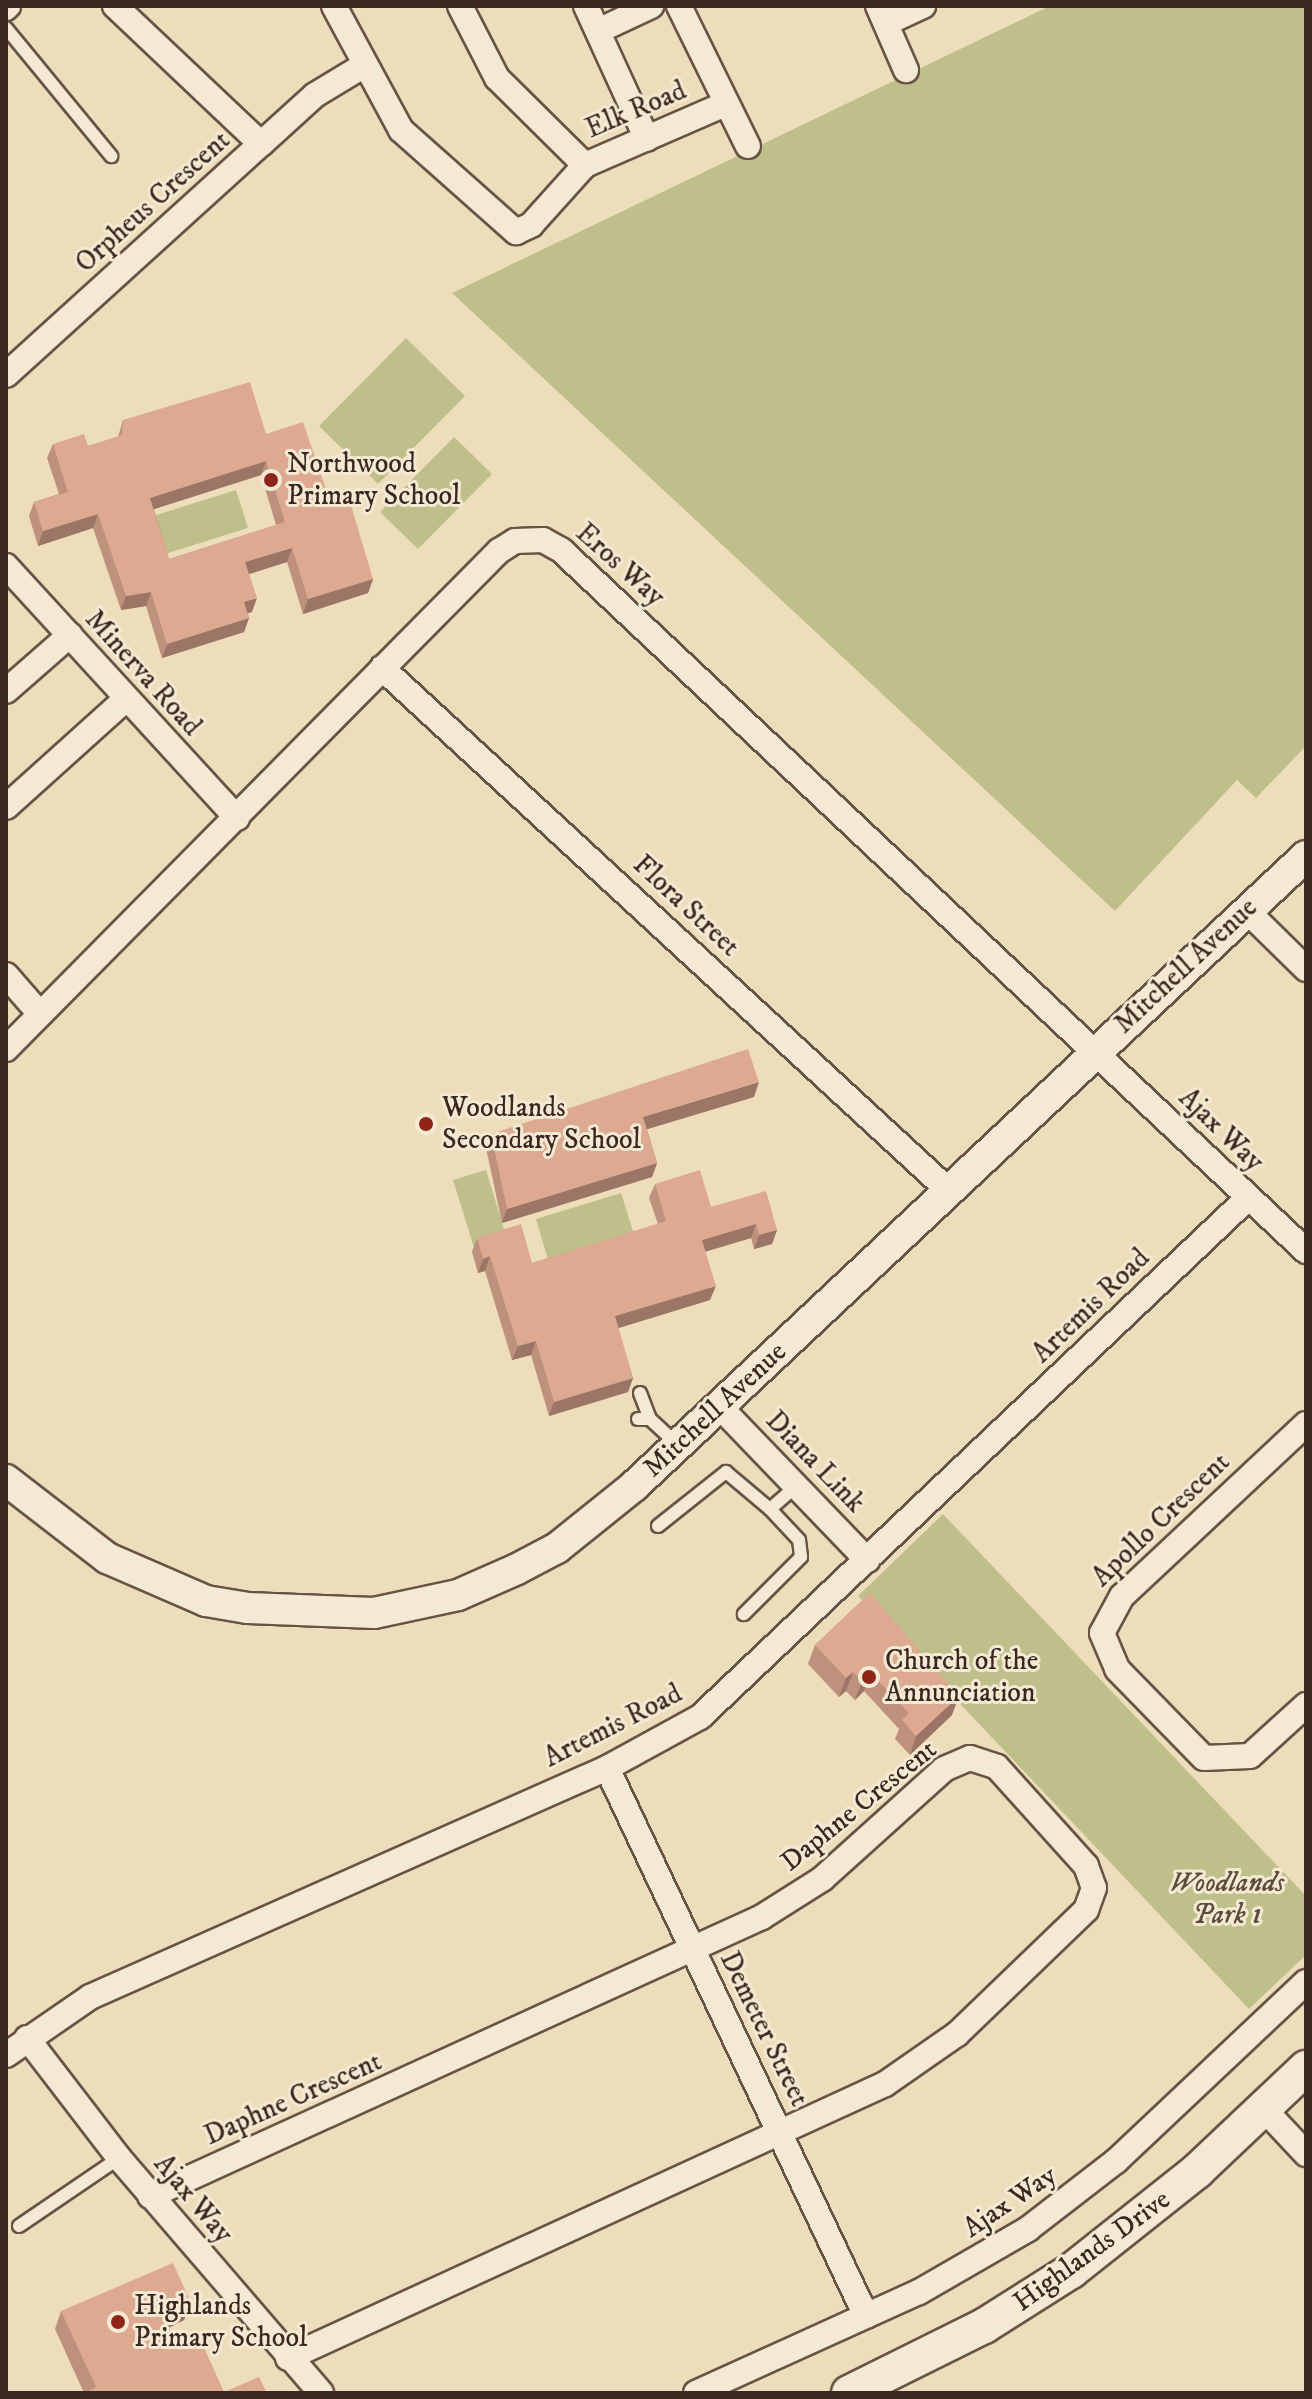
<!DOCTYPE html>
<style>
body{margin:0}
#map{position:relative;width:1312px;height:2399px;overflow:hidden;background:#eeddba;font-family:"IM FELL DW Pica",serif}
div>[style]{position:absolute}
.green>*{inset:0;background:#bfbf8b}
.roads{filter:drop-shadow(2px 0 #685446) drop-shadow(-2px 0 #685446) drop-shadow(0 2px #685446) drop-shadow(0 -2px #685446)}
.service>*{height:12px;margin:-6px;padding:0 6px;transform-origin:6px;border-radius:6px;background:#f4e9d2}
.minor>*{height:24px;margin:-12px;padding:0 12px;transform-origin:12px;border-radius:12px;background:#f4e9d2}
.tertiary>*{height:30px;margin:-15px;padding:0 15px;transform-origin:15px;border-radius:15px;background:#f4e9d2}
.secondary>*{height:34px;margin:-17px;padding:0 17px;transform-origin:17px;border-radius:17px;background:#f4e9d2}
.wall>*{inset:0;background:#be917d}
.shaded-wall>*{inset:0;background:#9b7666}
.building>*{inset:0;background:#dda991}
.dots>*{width:22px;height:22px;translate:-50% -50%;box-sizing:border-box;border:4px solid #f4e9d2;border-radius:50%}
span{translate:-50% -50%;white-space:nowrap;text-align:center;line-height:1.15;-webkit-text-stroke:6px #f4e9d2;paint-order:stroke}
.street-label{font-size:28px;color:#3b2720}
.poi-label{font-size:28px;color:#3b2720}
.left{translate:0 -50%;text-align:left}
.park-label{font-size:28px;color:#5c4d3b;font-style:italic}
.frame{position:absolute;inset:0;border:8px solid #3b2720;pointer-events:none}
</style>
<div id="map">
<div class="green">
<div style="clip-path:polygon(1050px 6px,1306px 6px,1306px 746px,1256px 798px,1237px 780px,1115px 911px,452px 293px)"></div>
<div style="clip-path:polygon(406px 338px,465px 396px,378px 484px,319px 426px)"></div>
<div style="clip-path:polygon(454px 437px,492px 474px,418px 549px,380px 512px)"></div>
<div style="clip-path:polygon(236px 490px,248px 528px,165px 554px,153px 516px)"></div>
<div style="clip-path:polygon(486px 1170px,508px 1242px,475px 1251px,453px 1180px)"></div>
<div style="clip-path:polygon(621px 1193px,635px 1237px,549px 1263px,536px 1219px)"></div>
<div style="clip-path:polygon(943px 1514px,1306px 1896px,1306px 1955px,1249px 2009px,858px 1596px)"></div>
</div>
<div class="roads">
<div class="service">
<div style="left:6px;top:28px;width:166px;rotate:50.6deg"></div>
<div style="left:640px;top:1393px;width:28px;rotate:69deg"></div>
<div style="left:638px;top:1419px;width:12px"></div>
<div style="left:650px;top:1419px;width:37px;rotate:43deg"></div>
<div style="left:770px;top:1509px;width:35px;rotate:-41deg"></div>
<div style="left:658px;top:1526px;width:87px;rotate:-38.5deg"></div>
<div style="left:726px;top:1472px;width:57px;rotate:40.1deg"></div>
<div style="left:770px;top:1509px;width:42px;rotate:46.9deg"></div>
<div style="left:799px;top:1540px;width:17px;rotate:83deg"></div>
<div style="left:801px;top:1557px;width:81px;rotate:135deg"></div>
<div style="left:19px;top:2226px;width:121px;rotate:-34.2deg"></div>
</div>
<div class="minor">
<div style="left:334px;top:6px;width:141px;rotate:61.6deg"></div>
<div style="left:401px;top:130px;width:154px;rotate:41.6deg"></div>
<div style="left:516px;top:232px;width:17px;rotate:-25deg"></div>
<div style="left:531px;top:225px;width:81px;rotate:-48deg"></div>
<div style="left:585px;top:165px;width:153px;rotate:-23.5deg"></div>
<div style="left:460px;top:6px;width:81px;rotate:62.8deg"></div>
<div style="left:497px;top:78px;width:124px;rotate:44.7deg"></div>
<div style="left:586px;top:6px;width:146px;rotate:65.4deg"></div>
<div style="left:679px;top:6px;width:156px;rotate:63.8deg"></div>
<div style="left:878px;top:6px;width:70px;rotate:66.4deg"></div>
<div style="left:6px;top:8px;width:3px;rotate:-45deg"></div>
<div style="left:886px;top:23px;width:41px;rotate:-24.7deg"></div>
<div style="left:598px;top:31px;width:59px;rotate:-25.3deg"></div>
<div style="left:261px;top:144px;width:73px;rotate:-42.2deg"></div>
<div style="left:315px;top:95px;width:56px;rotate:-31.1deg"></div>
<div style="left:6px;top:375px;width:344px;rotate:-42.2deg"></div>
<div style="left:261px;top:144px;width:201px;rotate:-136.6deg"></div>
<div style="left:6px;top:566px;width:342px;rotate:47.5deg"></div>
<div style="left:382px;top:668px;width:770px;rotate:42.68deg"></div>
<div style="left:6px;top:691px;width:85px;rotate:-41.2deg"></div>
<div style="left:6px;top:807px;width:161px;rotate:-42deg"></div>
<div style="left:1246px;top:910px;width:84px;rotate:44.5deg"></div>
<div style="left:6px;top:975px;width:52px;rotate:48.9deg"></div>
<div style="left:6px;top:1049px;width:701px;rotate:-45.29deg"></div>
<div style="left:499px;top:551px;width:19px;rotate:-32deg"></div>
<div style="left:515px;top:541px;width:28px;rotate:-2deg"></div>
<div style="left:543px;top:540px;width:21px;rotate:29deg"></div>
<div style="left:561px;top:550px;width:1023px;rotate:43.26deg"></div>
<div style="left:719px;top:1406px;width:214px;rotate:46.1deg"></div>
<div style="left:1306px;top:1424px;width:252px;rotate:136.9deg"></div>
<div style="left:1122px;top:1596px;width:42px;rotate:118.4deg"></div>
<div style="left:1102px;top:1633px;width:39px;rotate:67deg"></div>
<div style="left:1117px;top:1669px;width:124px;rotate:45.7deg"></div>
<div style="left:1204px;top:1758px;width:46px;rotate:-2.5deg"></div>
<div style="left:1250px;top:1756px;width:76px;rotate:-42.3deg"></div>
<div style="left:607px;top:1768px;width:606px;rotate:64.7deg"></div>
<div style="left:27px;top:2038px;width:151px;rotate:52.5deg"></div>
<div style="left:119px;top:2158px;width:310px;rotate:49.3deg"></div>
<div style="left:6px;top:2055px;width:102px;rotate:-34.6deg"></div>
<div style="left:90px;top:1997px;width:565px;rotate:-23.89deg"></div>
<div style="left:607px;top:1768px;width:106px;rotate:-28.7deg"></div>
<div style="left:700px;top:1717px;width:756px;rotate:-43.45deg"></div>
<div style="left:1263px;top:2108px;width:63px;rotate:46.9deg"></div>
<div style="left:150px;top:2196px;width:673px;rotate:-24.51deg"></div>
<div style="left:762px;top:1917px;width:71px;rotate:-32.3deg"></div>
<div style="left:822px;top:1879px;width:164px;rotate:-42deg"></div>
<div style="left:944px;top:1769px;width:28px;rotate:-23deg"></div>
<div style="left:970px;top:1758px;width:28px;rotate:18deg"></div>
<div style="left:997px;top:1767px;width:133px;rotate:48deg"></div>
<div style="left:1086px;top:1866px;width:23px;rotate:70deg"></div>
<div style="left:1094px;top:1888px;width:23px;rotate:110deg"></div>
<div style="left:1086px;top:1910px;width:179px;rotate:136.1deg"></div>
<div style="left:957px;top:2034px;width:88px;rotate:145.2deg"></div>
<div style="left:885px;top:2084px;width:657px;rotate:155.35deg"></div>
<div style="left:696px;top:2393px;width:245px;rotate:-24.4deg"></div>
<div style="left:919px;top:2292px;width:126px;rotate:-30deg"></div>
<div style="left:1028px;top:2229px;width:111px;rotate:-37.7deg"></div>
<div style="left:1116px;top:2161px;width:261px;rotate:-43.3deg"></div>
</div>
<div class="tertiary">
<div style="left:6px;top:1480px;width:128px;rotate:37.7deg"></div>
<div style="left:107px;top:1558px;width:108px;rotate:23.5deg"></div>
<div style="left:206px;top:1601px;width:43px;rotate:9.5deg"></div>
<div style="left:248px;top:1608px;width:126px;rotate:2.3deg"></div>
<div style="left:374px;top:1613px;width:86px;rotate:-12.1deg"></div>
<div style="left:458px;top:1595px;width:64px;rotate:-23.8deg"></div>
<div style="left:517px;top:1569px;width:45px;rotate:-27.7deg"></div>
<div style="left:557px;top:1548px;width:99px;rotate:-38.8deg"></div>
<div style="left:634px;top:1486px;width:921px;rotate:-43.15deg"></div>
</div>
<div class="secondary">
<div style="left:849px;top:2393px;width:151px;rotate:-26.4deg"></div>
<div style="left:984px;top:2326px;width:103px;rotate:-32.3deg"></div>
<div style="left:1071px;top:2271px;width:161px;rotate:-38.4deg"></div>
<div style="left:1197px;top:2171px;width:150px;rotate:-43.4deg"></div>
</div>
</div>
<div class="wall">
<div style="clip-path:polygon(evenodd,123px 420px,266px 434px,332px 507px,373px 579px,368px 593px,303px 614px,287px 562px,249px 574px,252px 612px,248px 613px,249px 618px,244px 632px,162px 658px,146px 606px,121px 610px,93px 528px,38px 546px,29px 516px,34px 502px,59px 494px,47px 458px,53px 444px,88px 446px,118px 437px,123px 420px,261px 475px,276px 525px,169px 559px,154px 509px,261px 475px)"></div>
<div style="clip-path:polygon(754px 1097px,647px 1129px,657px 1163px,652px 1177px,502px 1223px,486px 1148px,491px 1134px)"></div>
<div style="clip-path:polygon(655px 1184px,711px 1207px,777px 1230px,772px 1244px,754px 1249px,751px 1238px,705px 1252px,710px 1300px,618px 1328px,633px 1378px,628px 1392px,549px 1416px,531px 1355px,512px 1360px,485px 1271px,478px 1273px,472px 1252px,477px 1238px,532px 1263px,658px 1224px,649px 1198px)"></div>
<div style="clip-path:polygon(870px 1593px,952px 1715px,910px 1755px,895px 1739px,899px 1729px,864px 1691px,855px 1700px,846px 1691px,839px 1697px,808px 1664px,815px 1645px)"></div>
<div style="clip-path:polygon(191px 2303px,184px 2320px,169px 2328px,179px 2350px,224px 2392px,267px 2393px,84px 2393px,55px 2329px,61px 2311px)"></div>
</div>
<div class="shaded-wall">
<div style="clip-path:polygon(266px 461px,261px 475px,145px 512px,150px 498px)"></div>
<div style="clip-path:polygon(98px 514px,93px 528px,38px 546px,43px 531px)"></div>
<div style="clip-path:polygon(292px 548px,287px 562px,240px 577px,245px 562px)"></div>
<div style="clip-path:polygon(373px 579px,368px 593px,303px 614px,308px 599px)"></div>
<div style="clip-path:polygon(151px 592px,146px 606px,121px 610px,126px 596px)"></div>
<div style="clip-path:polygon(257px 598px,252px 612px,239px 616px,244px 602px)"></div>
<div style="clip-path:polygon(249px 618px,244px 632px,162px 658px,167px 644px)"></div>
<div style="clip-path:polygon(759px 1082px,754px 1097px,638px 1132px,643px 1117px)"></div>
<div style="clip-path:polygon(657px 1163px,652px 1177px,502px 1223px,507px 1209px)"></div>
<div style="clip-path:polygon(756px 1224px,751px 1238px,697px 1254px,702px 1240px)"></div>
<div style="clip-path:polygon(777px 1230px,772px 1244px,754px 1249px,759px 1235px)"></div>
<div style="clip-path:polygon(490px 1256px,485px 1271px,478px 1273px,483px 1259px)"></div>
<div style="clip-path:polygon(716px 1286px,710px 1300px,609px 1331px,615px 1316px)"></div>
<div style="clip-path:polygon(536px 1341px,531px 1355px,512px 1360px,518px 1346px)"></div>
<div style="clip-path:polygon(633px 1378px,628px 1392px,549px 1416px,554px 1402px)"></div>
<div style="clip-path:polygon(853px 1672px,846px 1691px,839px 1697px,846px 1678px)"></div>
<div style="clip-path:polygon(870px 1672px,864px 1691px,855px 1700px,862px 1681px)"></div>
<div style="clip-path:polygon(959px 1696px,952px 1715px,910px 1755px,916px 1736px)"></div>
<div style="clip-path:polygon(191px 2303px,184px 2320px,157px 2333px,164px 2316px)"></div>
</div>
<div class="building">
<div style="clip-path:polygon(evenodd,250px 382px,266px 434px,303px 422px,332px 507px,350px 502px,373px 579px,308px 599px,292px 548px,245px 562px,257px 598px,244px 602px,249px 618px,167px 644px,151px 592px,126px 596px,98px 514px,43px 531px,34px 502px,68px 492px,53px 444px,84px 434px,88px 446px,122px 435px,123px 420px,250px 382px,266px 461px,285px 522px,169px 559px,150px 498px,266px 461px)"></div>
<div style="clip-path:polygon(748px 1049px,759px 1082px,643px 1117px,657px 1163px,507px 1209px,491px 1134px)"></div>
<div style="clip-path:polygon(700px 1170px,711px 1207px,766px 1191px,777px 1230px,759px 1235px,756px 1224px,702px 1240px,716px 1286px,615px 1316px,633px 1378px,554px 1402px,536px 1341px,518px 1346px,490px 1256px,483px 1259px,477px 1238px,521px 1224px,532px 1263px,666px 1221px,655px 1184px)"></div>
<div style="clip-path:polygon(870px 1593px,959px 1696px,916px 1736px,902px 1720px,909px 1713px,870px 1672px,862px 1681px,853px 1672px,846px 1678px,815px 1645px)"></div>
<div style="clip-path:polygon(173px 2263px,191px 2303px,164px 2316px,179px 2350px,202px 2343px,224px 2392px,259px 2377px,267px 2393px,85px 2393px,96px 2387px,61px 2311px)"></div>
</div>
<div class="dots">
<div style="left:271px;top:480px;background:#8f2418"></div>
<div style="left:426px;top:1124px;background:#8f2418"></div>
<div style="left:869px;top:1677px;background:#8f2418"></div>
<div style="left:118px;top:2322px;background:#8f2418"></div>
</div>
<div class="street-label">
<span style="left:636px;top:110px;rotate:-23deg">Elk Road</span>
<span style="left:153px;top:202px;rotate:-42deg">Orpheus Crescent</span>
<span style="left:620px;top:565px;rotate:42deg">Eros Way</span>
<span style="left:143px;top:673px;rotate:48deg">Minerva Road</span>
<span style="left:686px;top:906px;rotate:43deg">Flora Street</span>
<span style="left:1186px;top:966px;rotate:-43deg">Mitchell Avenue</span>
<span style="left:1221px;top:1130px;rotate:44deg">Ajax Way</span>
<span style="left:1091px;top:1306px;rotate:-44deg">Artemis Road</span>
<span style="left:715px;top:1410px;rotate:-43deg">Mitchell Avenue</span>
<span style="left:815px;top:1462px;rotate:46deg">Diana Link</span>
<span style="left:1161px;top:1520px;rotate:-44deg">Apollo Crescent</span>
<span style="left:613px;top:1726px;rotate:-27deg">Artemis Road</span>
<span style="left:859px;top:1806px;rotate:-39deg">Daphne Crescent</span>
<span style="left:764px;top:2029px;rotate:64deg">Demeter Street</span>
<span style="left:293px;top:2099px;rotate:-24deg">Daphne Crescent</span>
<span style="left:193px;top:2199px;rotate:50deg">Ajax Way</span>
<span style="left:1010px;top:2202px;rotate:-34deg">Ajax Way</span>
<span style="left:1092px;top:2251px;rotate:-36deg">Highlands Drive</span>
</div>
<div class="poi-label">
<span class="left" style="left:287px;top:480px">Northwood<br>Primary School</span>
<span class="left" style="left:442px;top:1124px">Woodlands<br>Secondary School</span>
<span class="left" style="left:885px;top:1677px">Church of the<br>Annunciation</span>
<span class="left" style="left:134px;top:2322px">Highlands<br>Primary School</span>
</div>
<div class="park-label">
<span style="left:1227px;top:1899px">Woodlands<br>Park 1</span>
</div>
<div class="frame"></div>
</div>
